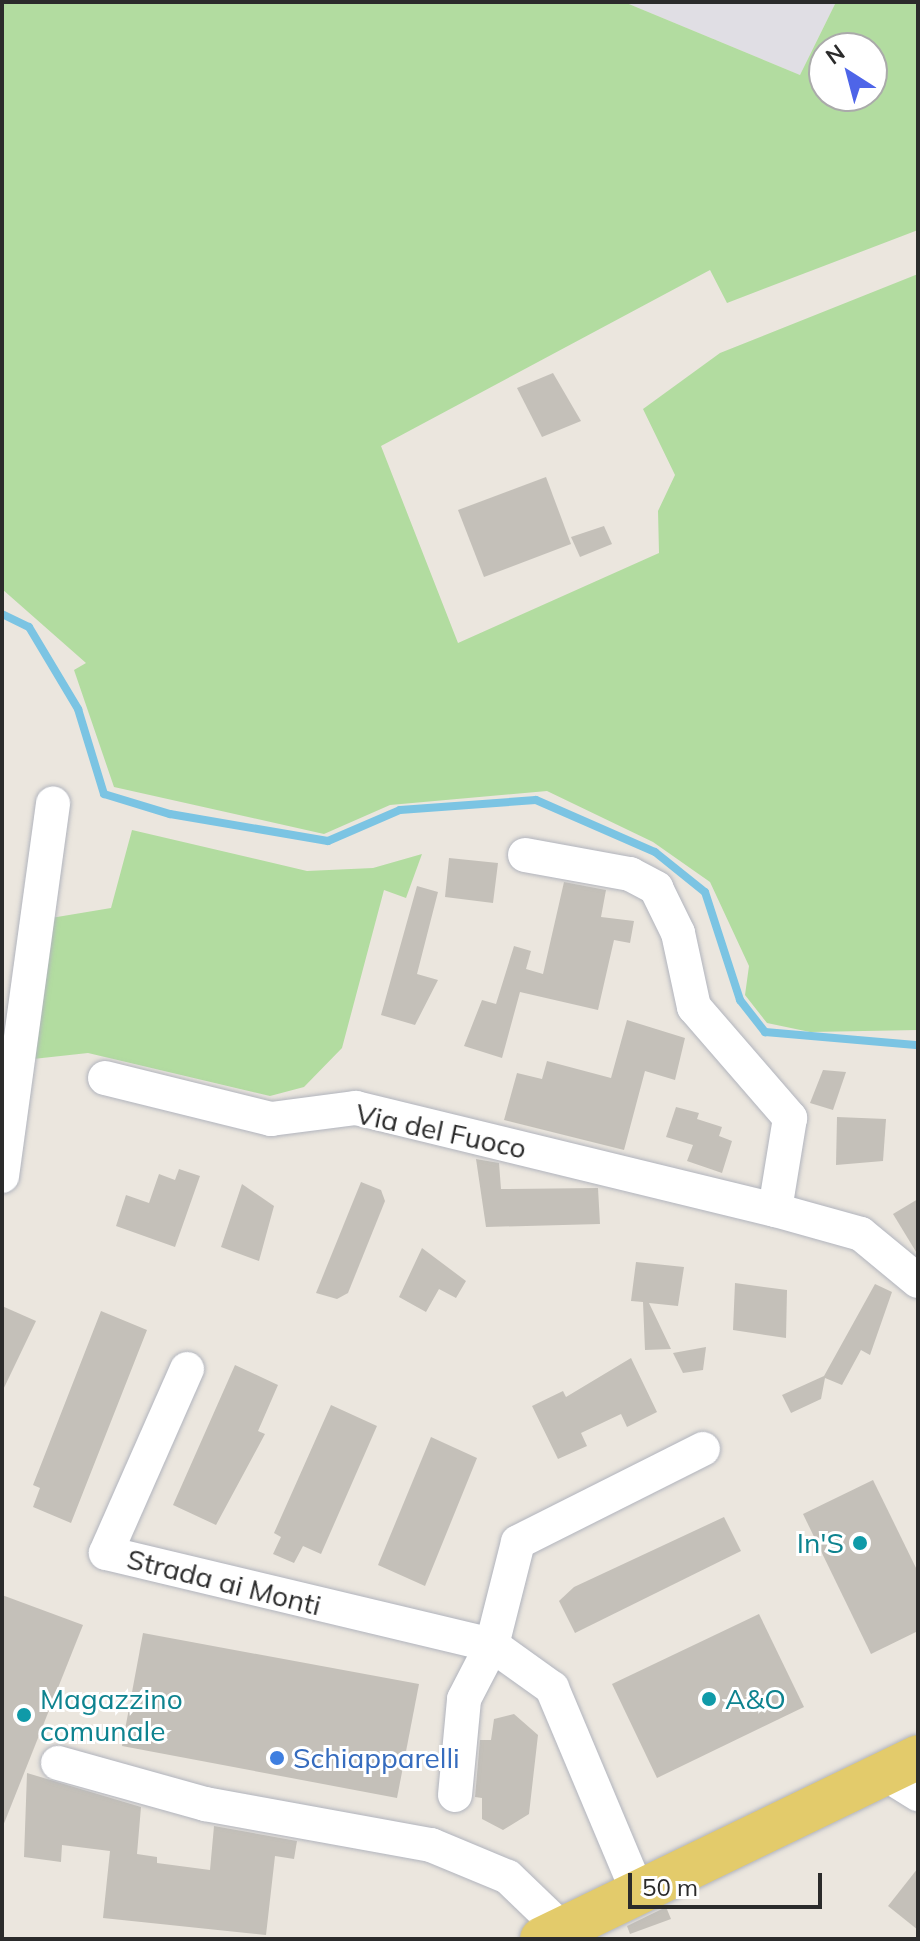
<!DOCTYPE html>
<html>
<head>
<meta charset="utf-8">
<style>
  body { margin:0 }
  #map { position:relative; width:920px; height:1941px; overflow:hidden; background:#ebe6de; font-family:Mulish,sans-serif }
  div>[style] { position:absolute }
  [style*='--x'] { left:calc(var(--x)*1px); top:calc(var(--y)*1px); width:calc(var(--w)*1px); rotate:calc(var(--a)*1deg) }
  .industrial>* { inset:0; background:#e0dee4 }
  .green>* { inset:0; background:#b2dca0 }
  .stream>* { height:8px; margin:-4px; padding:0 4px; transform-origin:4px; border-radius:4px; background:#7bc4e3 }
  .building>* { inset:0; background:#c4c0b9 }
  .roads { filter:drop-shadow(0 0 2px #b1b4bd) drop-shadow(0 0 2px #b1b4bd) }
  .minor>* { height:34px; margin:-17px; padding:0 17px; transform-origin:17px; border-radius:17px; background:#fff }
  .major>* { height:44px; margin:-22px; padding:0 22px; transform-origin:22px; border-radius:22px; background:#e3cb6b }
  .dots>* { width:22px; height:22px; translate:-50% -50%; box-sizing:border-box; border:4px solid #fff; border-radius:50% }
  span { translate:-50% -50%; white-space:nowrap; text-align:center; line-height:1.15; -webkit-text-stroke:6px #fff; paint-order:stroke }
  .street-label { font-size:28px; color:#2b2b2b }
  .culture-label { font-size:28px; color:#0d838f }
  .right { translate:-100% -50%; text-align:right }
  .left { translate:0 -50%; text-align:left }
  .shop-label { font-size:28px; color:#366cbe }
  .frame { position:absolute; inset:0; border:4px solid #2b2b2b; pointer-events:none }
  .north { position:absolute; left:808px; top:32px; width:80px; height:80px; box-sizing:border-box; background:#fff; border:2px solid #aaa; border-radius:50%; rotate:324deg; font-size:22px; font-weight:700; line-height:32px; text-align:center; color:#2b2b2b }
  .north::after { content:''; display:block; margin:auto; width:28px; height:36px; background:#4e65e8; clip-path:polygon(50% 0,100% 100%,50% 72%,0 100%) }
  .scale { position:absolute; left:628px; top:1873px; width:194px; height:36px; box-sizing:border-box; border:4px solid #2b2b2b; border-top:0; padding-left:10px; font-size:24px; line-height:28px; white-space:nowrap; color:#2b2b2b; -webkit-text-stroke:6px #fff; paint-order:stroke }
</style>
</head>
<body>
<div id="map">
  <div class="industrial">
    <div style="clip-path:polygon(624px 2px,836px 2px,800px 75px)"></div>
  </div>
  <div class="green">
    <div style="clip-path:polygon(evenodd,2px 2px,624px 2px,800px 75px,836px 2px,918px 2px,918px 230px,727px 303px,710px 270px,381px 446px,458px 643px,659px 553px,658px 511px,675px 475px,643px 409px,720px 353px,918px 274px,918px 1030px,810px 1032px,767px 1023px,745px 995px,749px 966px,710px 882px,653px 842px,547px 791px,390px 805px,324px 834px,114px 787px,74px 670px,86px 663px,2px 589px,2px 2px,872px 48px,872px 96px,824px 96px,824px 48px,872px 48px)"></div>
    <div style="clip-path:polygon(132px 830px,307px 871px,373px 868px,422px 854px,406px 898px,384px 890px,342px 1048px,304px 1087px,270px 1096px,88px 1053px,33px 1059px,51px 918px,111px 908px)"></div>
  </div>
  <div class="stream">
    <div style="--x:2;--y:614;--w:30;--a:26"></div>
    <div style="--x:29;--y:627;--w:96;--a:59.1"></div>
    <div style="--x:78;--y:709;--w:89;--a:73"></div>
    <div style="--x:104;--y:794;--w:69;--a:16.9"></div>
    <div style="--x:170;--y:814;--w:160;--a:9.7"></div>
    <div style="--x:328;--y:841;--w:78;--a:-23.3"></div>
    <div style="--x:400;--y:810;--w:136;--a:-4.2"></div>
    <div style="--x:536;--y:800;--w:130;--a:23.6"></div>
    <div style="--x:655;--y:852;--w:64;--a:38.7"></div>
    <div style="--x:705;--y:892;--w:114;--a:72"></div>
    <div style="--x:740;--y:1000;--w:41;--a:52"></div>
    <div style="--x:765;--y:1032;--w:154;--a:4.9"></div>
  </div>
  <div class="building">
    <div style="clip-path:polygon(553px 373px,581px 421px,542px 437px,517px 388px)"></div>
    <div style="clip-path:polygon(546px 477px,571px 544px,484px 577px,458px 510px)"></div>
    <div style="clip-path:polygon(604px 526px,612px 544px,580px 557px,571px 537px)"></div>
    <div style="clip-path:polygon(449px 858px,498px 863px,493px 903px,445px 897px)"></div>
    <div style="clip-path:polygon(564px 882px,606px 890px,601px 917px,634px 921px,630px 943px,614px 940px,598px 1010px,520px 992px,502px 1058px,464px 1046px,482px 1000px,496px 1004px,514px 946px,531px 951px,526px 969px,543px 974px)"></div>
    <div style="clip-path:polygon(417px 886px,438px 892px,417px 974px,438px 980px,415px 1025px,381px 1015px)"></div>
    <div style="clip-path:polygon(627px 1020px,685px 1038px,675px 1080px,645px 1071px,624px 1150px,504px 1120px,517px 1073px,542px 1079px,547px 1061px,611px 1078px)"></div>
    <div style="clip-path:polygon(823px 1070px,846px 1072px,833px 1110px,810px 1103px)"></div>
    <div style="clip-path:polygon(676px 1107px,699px 1113px,697px 1119px,722px 1127px,719px 1136px,732px 1141px,722px 1173px,687px 1161px,693px 1145px,666px 1137px)"></div>
    <div style="clip-path:polygon(837px 1117px,886px 1119px,883px 1161px,836px 1165px)"></div>
    <div style="clip-path:polygon(476px 1159px,499px 1163px,501px 1189px,598px 1188px,600px 1224px,486px 1227px)"></div>
    <div style="clip-path:polygon(179px 1169px,200px 1176px,175px 1247px,116px 1226px,126px 1195px,149px 1203px,159px 1174px,175px 1180px)"></div>
    <div style="clip-path:polygon(361px 1182px,381px 1190px,385px 1201px,348px 1293px,337px 1299px,316px 1293px)"></div>
    <div style="clip-path:polygon(242px 1184px,274px 1206px,259px 1261px,221px 1247px)"></div>
    <div style="clip-path:polygon(918px 1199px,918px 1255px,893px 1214px)"></div>
    <div style="clip-path:polygon(422px 1248px,466px 1281px,456px 1298px,439px 1289px,426px 1312px,399px 1297px)"></div>
    <div style="clip-path:polygon(636px 1262px,684px 1267px,678px 1306px,649px 1303px,671px 1349px,645px 1350px,643px 1302px,631px 1301px)"></div>
    <div style="clip-path:polygon(735px 1283px,787px 1290px,786px 1338px,733px 1330px)"></div>
    <div style="clip-path:polygon(875px 1284px,892px 1292px,870px 1355px,861px 1350px,842px 1385px,825px 1378px,821px 1399px,791px 1413px,782px 1395px,824px 1376px)"></div>
    <div style="clip-path:polygon(2px 1306px,36px 1321px,2px 1392px)"></div>
    <div style="clip-path:polygon(101px 1311px,147px 1330px,71px 1523px,33px 1507px,40px 1488px,33px 1485px)"></div>
    <div style="clip-path:polygon(706px 1347px,703px 1370px,683px 1373px,673px 1353px)"></div>
    <div style="clip-path:polygon(631px 1358px,657px 1412px,627px 1427px,621px 1414px,581px 1433px,587px 1446px,558px 1459px,532px 1406px,563px 1391px,566px 1397px)"></div>
    <div style="clip-path:polygon(235px 1365px,278px 1385px,258px 1431px,265px 1434px,216px 1525px,173px 1505px)"></div>
    <div style="clip-path:polygon(331px 1405px,377px 1426px,321px 1554px,303px 1546px,294px 1563px,273px 1554px,281px 1537px,274px 1533px)"></div>
    <div style="clip-path:polygon(431px 1437px,477px 1458px,425px 1586px,378px 1565px)"></div>
    <div style="clip-path:polygon(873px 1480px,918px 1572px,918px 1631px,871px 1654px,803px 1514px)"></div>
    <div style="clip-path:polygon(724px 1517px,741px 1551px,575px 1633px,559px 1601px,574px 1587px)"></div>
    <div style="clip-path:polygon(2px 1595px,83px 1625px,3px 1826px,2px 1825px)"></div>
    <div style="clip-path:polygon(759px 1614px,804px 1707px,657px 1778px,612px 1684px)"></div>
    <div style="clip-path:polygon(143px 1633px,419px 1684px,397px 1798px,122px 1746px)"></div>
    <div style="clip-path:polygon(514px 1714px,538px 1735px,529px 1814px,503px 1830px,482px 1819px,482px 1798px,475px 1797px,480px 1740px,491px 1740px,494px 1719px)"></div>
    <div style="clip-path:polygon(27px 1773px,141px 1807px,137px 1854px,157px 1857px,157px 1863px,210px 1870px,214px 1826px,297px 1841px,294px 1859px,275px 1856px,266px 1935px,103px 1918px,110px 1851px,62px 1845px,61px 1862px,24px 1857px)"></div>
    <div style="clip-path:polygon(918px 1868px,918px 1930px,888px 1906px)"></div>
    <div style="clip-path:polygon(666px 1907px,671px 1919px,630px 1934px,627px 1926px)"></div>
  </div>
  <div class="roads">
    <div class="minor">
      <div style="--x:525;--y:855;--w:107;--a:10.3"></div>
      <div style="--x:630;--y:874;--w:30;--a:28"></div>
      <div style="--x:656;--y:888;--w:50;--a:63.9"></div>
      <div style="--x:678;--y:933;--w:76;--a:77.8"></div>
      <div style="--x:694;--y:1007;--w:147;--a:49.1"></div>
      <div style="--x:790;--y:1118;--w:93;--a:99.3"></div>
      <div style="--x:775;--y:1210;--w:89;--a:15.6"></div>
      <div style="--x:861;--y:1234;--w:74;--a:39.5"></div>
      <div style="--x:105;--y:1078;--w:171;--a:13.9"></div>
      <div style="--x:271;--y:1119;--w:86;--a:-7.4"></div>
      <div style="--x:356;--y:1108;--w:431;--a:13.7"></div>
      <div style="--x:2;--y:1176;--w:376;--a:-82.2"></div>
      <div style="--x:187;--y:1369;--w:201;--a:113.8"></div>
      <div style="--x:106;--y:1553;--w:397;--a:13.4"></div>
      <div style="--x:492;--y:1645;--w:74;--a:35.6"></div>
      <div style="--x:552;--y:1688;--w:217;--a:67.2"></div>
      <div style="--x:58;--y:1763;--w:153;--a:15.6"></div>
      <div style="--x:205;--y:1804;--w:230;--a:10.3"></div>
      <div style="--x:431;--y:1845;--w:83;--a:22.6"></div>
      <div style="--x:508;--y:1877;--w:71;--a:43.9"></div>
      <div style="--x:884;--y:1773;--w:40;--a:32"></div>
      <div style="--x:455;--y:1795;--w:96;--a:-84.6"></div>
      <div style="--x:464;--y:1699;--w:61;--a:-62.6"></div>
      <div style="--x:492;--y:1645;--w:106;--a:-75.8"></div>
      <div style="--x:518;--y:1542;--w:207;--a:-26.7"></div>
    </div>
    <div class="major">
      <div style="--x:542;--y:1939;--w:418;--a:-25.8"></div>
    </div>
  </div>
  <div class="dots">
    <div style="left:860px;top:1543px;background:#0f9aa8"></div>
    <div style="left:709px;top:1699px;background:#0f9aa8"></div>
    <div style="left:24px;top:1715px;background:#0f9aa8"></div>
    <div style="left:277px;top:1758px;background:#3f7fe0"></div>
  </div>
  <div class="street-label">
    <span style="left:441px;top:1131px;rotate:12deg">Via del Fuoco</span>
    <span style="left:224px;top:1582px;rotate:14deg">Strada ai Monti</span>
  </div>
  <div class="culture-label">
    <span class="right" style="left:844px;top:1543px">In'S</span>
    <span class="left" style="left:40px;top:1715px">Magazzino<br>comunale</span>
    <span class="left" style="left:725px;top:1699px">A&amp;O</span>
  </div>
  <div class="shop-label">
    <span class="left" style="left:293px;top:1758px">Schiapparelli</span>
  </div>
  <div class="frame"></div>
  <div class="north">N</div>
  <div class="scale">50 m</div>
</div>
</body>
</html>
